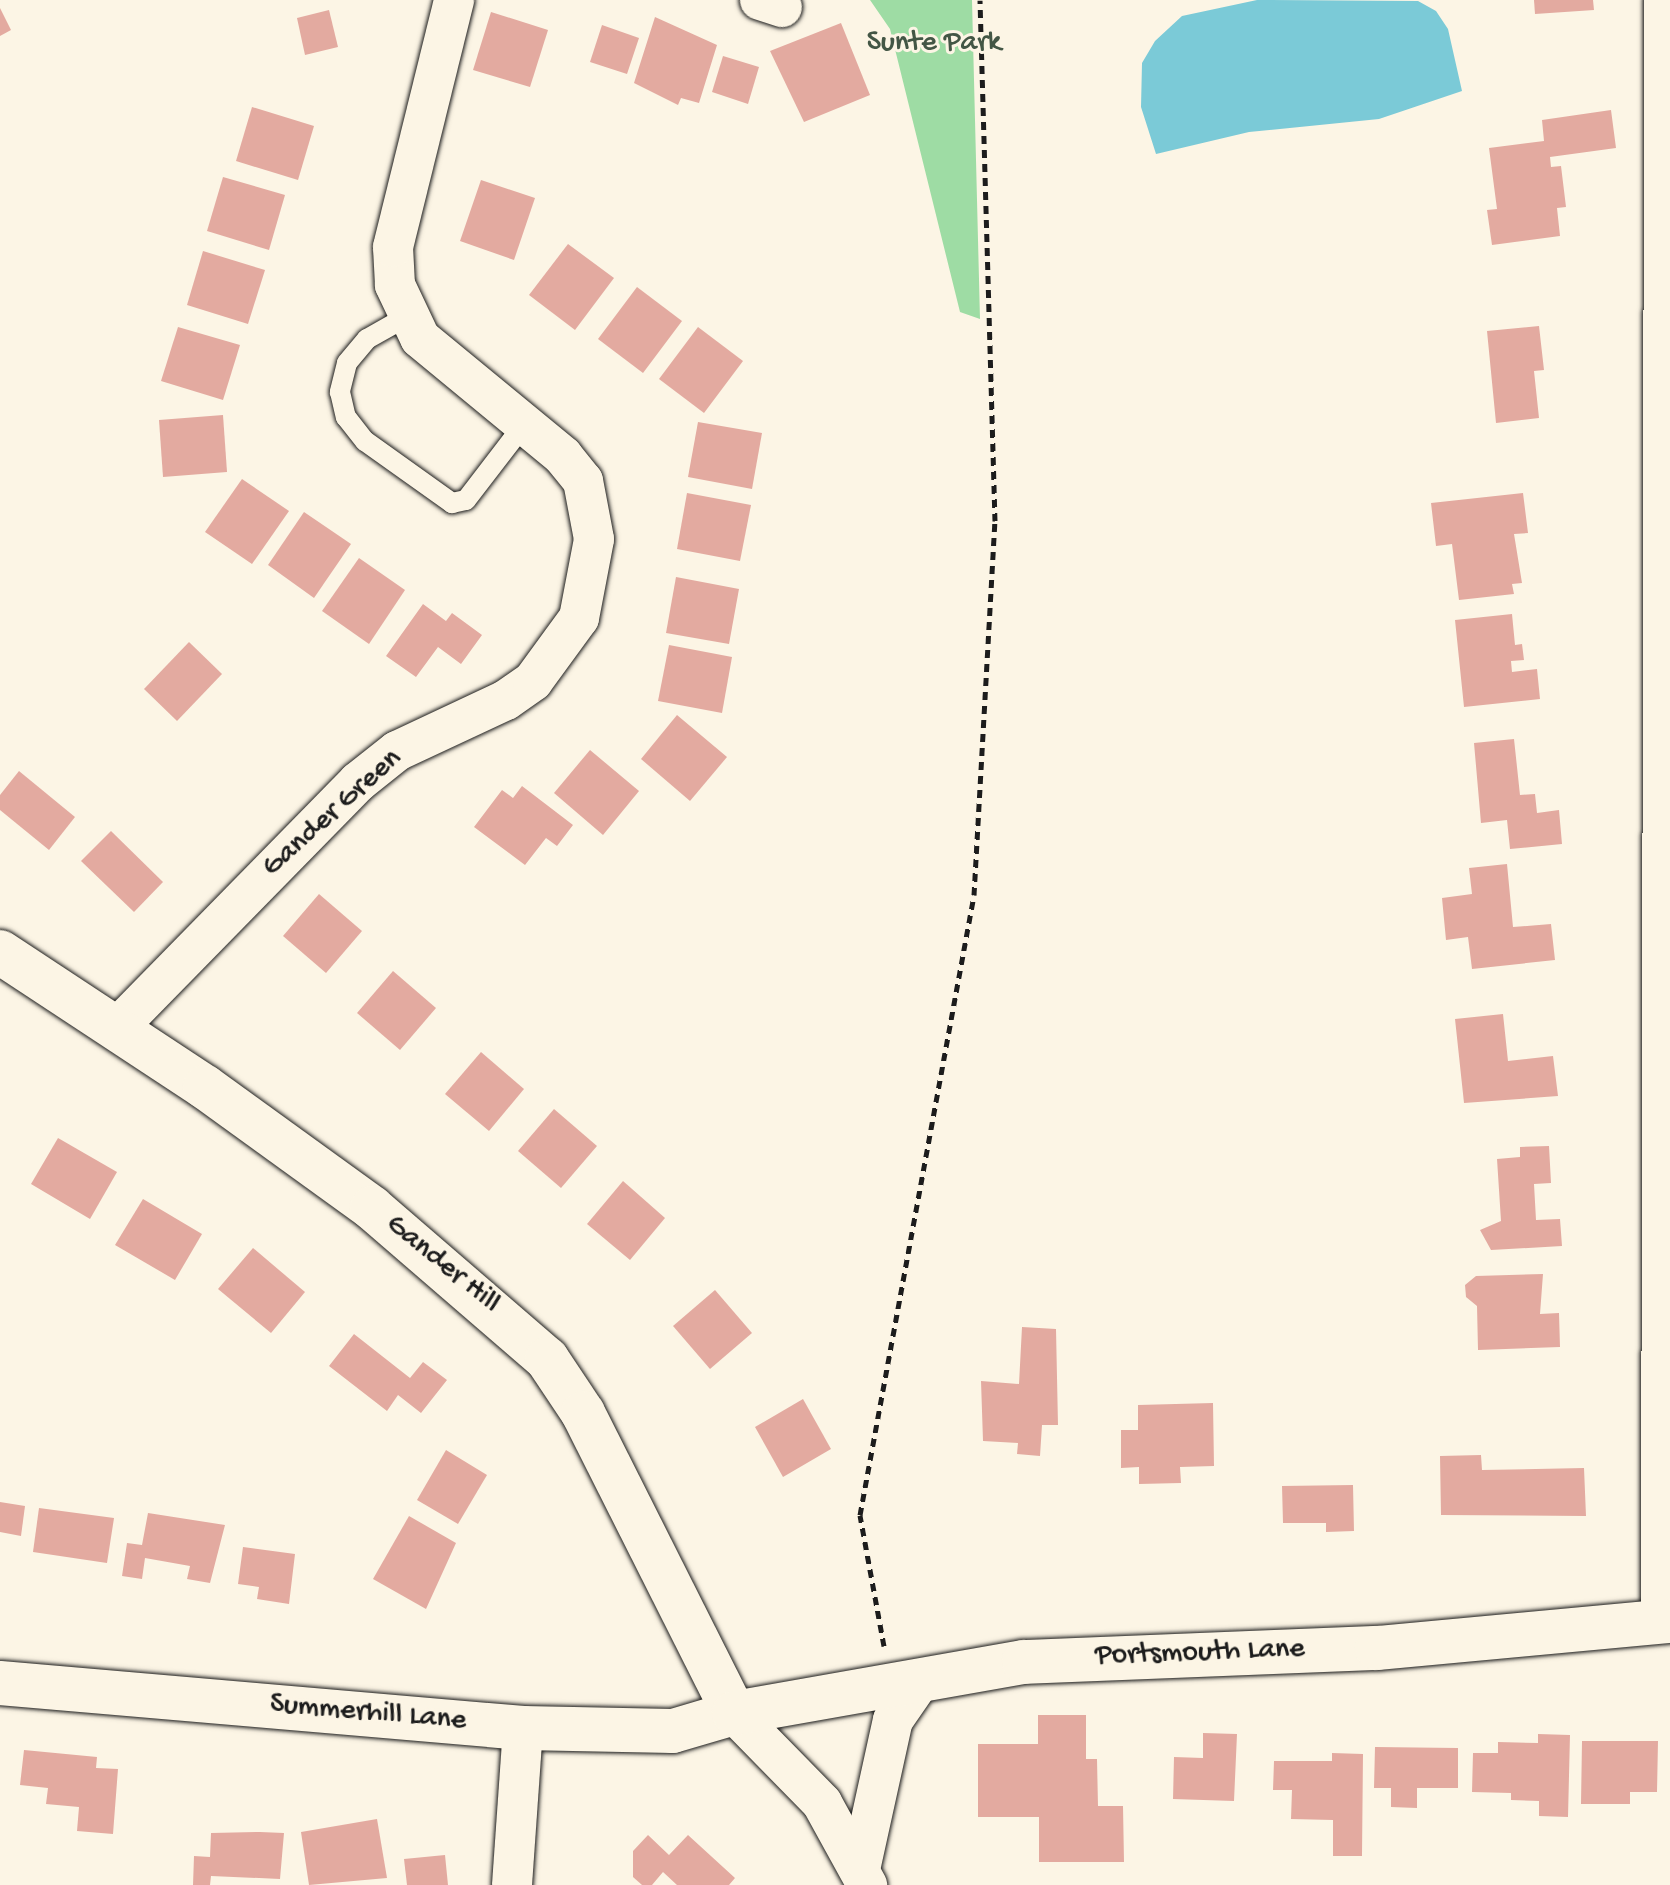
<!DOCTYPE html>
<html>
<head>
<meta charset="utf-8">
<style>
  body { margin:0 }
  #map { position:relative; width:1670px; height:1885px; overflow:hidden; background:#fcf5e5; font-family:"Gochi Hand",sans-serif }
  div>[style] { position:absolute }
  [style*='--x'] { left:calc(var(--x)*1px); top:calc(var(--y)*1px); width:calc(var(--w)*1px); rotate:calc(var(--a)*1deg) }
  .green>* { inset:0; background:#9edca4 }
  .water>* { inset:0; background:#7bcad7 }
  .building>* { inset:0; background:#e3aaa0 }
  .path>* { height:5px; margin-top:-2.5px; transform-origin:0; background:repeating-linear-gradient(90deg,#1c1c1c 0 8px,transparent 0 14px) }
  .roads { filter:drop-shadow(0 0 2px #1c1c1c) drop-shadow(0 0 2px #1c1c1c) }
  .lane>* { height:20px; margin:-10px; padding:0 10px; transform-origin:10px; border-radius:10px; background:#fcf5e5 }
  .street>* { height:40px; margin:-20px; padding:0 20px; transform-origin:20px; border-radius:20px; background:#fcf5e5 }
  .secondary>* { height:44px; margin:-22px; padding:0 22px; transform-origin:22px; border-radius:22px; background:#fcf5e5 }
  span { translate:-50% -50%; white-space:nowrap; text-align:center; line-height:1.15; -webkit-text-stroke:6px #fcf5e5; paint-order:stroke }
  .park-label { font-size:30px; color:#435645 }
  .street-label { font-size:30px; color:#1c1c1c }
</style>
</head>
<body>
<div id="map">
  <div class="green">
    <div style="clip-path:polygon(870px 0,972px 0,980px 319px,960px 312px,890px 29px)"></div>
  </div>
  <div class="water">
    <div style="clip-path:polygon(1257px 0,1418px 1px,1436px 11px,1448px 29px,1462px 91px,1379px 119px,1249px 132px,1156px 154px,1141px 107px,1142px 63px,1155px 41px,1182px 16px)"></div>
  </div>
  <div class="building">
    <div style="clip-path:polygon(1534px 0,1593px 0,1594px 10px,1535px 14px)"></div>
    <div style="clip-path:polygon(0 8px,11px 30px,0 36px)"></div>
    <div style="clip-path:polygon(329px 10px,338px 47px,305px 55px,297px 18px)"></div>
    <div style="clip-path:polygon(491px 12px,548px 30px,530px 87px,473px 70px)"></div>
    <div style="clip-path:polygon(655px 17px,717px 45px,699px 103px,681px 98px,678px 105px,634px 83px)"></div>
    <div style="clip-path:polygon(841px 23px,870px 95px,804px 122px,770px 51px)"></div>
    <div style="clip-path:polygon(602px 25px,639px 38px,627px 74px,590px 62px)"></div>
    <div style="clip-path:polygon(723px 56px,759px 67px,748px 104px,712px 92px)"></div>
    <div style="clip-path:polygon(252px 107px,314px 126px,298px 180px,236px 161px)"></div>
    <div style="clip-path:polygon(1611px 110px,1616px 148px,1550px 157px,1551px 167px,1561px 166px,1566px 207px,1557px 208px,1560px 236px,1492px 245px,1487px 210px,1497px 209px,1489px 148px,1544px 141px,1542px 120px)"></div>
    <div style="clip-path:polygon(223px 177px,285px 195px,269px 250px,207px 231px)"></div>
    <div style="clip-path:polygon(481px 180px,535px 198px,514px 260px,460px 241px)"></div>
    <div style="clip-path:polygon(568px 244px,614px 278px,575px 330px,529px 295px)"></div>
    <div style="clip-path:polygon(203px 251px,265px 270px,248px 324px,187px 305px)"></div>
    <div style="clip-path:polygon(637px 287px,682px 321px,643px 373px,598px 339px)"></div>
    <div style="clip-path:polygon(1539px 326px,1544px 370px,1534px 371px,1539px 418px,1496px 423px,1487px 331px)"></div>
    <div style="clip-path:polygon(178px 327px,240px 345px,223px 400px,161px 381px)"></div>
    <div style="clip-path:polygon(698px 327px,743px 361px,704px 413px,659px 379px)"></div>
    <div style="clip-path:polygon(223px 415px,227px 472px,163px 477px,159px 420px)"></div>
    <div style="clip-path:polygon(698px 422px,762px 433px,752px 489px,688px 477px)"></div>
    <div style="clip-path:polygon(242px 479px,289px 511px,252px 564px,205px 532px)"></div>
    <div style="clip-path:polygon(687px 493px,751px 505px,740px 561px,677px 549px)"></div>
    <div style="clip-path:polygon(1523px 493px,1528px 533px,1514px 534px,1522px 583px,1512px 584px,1514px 594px,1459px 600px,1452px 544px,1436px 546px,1431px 503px)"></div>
    <div style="clip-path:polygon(304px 512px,351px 544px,314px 598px,268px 565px)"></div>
    <div style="clip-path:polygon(359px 558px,405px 590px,369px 644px,322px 611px)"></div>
    <div style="clip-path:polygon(676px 577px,739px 589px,729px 644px,666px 633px)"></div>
    <div style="clip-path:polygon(423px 604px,446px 621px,452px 613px,482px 635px,461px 664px,438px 647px,416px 677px,386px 656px)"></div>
    <div style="clip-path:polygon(1512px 614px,1515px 645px,1522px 644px,1524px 660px,1511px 661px,1512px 672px,1537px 669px,1540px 699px,1464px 707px,1455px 620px)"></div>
    <div style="clip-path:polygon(189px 642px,222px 674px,177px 721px,144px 689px)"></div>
    <div style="clip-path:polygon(669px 645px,732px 657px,722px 713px,658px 701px)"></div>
    <div style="clip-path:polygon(677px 715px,727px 757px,690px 801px,641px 759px)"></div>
    <div style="clip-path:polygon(1514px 739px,1520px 795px,1535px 794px,1537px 813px,1559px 810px,1562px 844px,1510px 849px,1507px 820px,1481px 823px,1474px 743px)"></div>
    <div style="clip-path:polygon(590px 750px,639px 791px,603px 835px,554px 793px)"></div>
    <div style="clip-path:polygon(19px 771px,75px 817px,49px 850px,0 810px,0 795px)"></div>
    <div style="clip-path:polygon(522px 786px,573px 825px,557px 846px,546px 838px,525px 865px,474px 827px,502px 790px,513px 798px)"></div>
    <div style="clip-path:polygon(111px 831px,163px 882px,134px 912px,81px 861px)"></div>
    <div style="clip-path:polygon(1507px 864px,1513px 927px,1551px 924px,1555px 960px,1472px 969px,1468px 937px,1446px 940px,1442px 898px,1472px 894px,1469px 868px)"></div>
    <div style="clip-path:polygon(319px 894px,362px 931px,326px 973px,283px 936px)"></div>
    <div style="clip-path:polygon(393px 971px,436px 1008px,400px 1050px,357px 1013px)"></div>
    <div style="clip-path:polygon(1503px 1014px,1508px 1061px,1553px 1056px,1558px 1096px,1464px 1103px,1455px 1019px)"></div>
    <div style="clip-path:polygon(481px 1052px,524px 1089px,489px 1131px,445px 1094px)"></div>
    <div style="clip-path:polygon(554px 1109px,597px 1146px,561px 1188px,518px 1151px)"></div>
    <div style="clip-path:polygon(58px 1138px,117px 1172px,90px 1219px,31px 1184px)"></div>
    <div style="clip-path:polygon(1549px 1146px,1551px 1183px,1534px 1184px,1536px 1220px,1560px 1219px,1562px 1246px,1491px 1250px,1480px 1230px,1501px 1221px,1497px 1159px,1520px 1157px,1520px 1147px)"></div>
    <div style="clip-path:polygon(623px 1181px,665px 1218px,630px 1260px,587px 1224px)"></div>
    <div style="clip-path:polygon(143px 1199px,202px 1234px,175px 1280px,115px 1245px)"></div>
    <div style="clip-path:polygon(253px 1248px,305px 1292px,271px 1333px,218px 1289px)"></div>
    <div style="clip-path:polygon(1543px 1274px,1540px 1314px,1559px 1313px,1560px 1347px,1478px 1350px,1477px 1306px,1466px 1297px,1465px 1285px,1476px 1276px)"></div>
    <div style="clip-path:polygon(715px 1290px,752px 1333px,710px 1369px,673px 1326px)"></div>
    <div style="clip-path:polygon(1022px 1327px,1056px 1329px,1058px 1425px,1042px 1425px,1040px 1456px,1017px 1454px,1018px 1443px,983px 1441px,981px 1381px,1019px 1384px)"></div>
    <div style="clip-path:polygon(354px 1334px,410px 1378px,423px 1362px,447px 1380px,421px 1413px,398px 1395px,387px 1411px,329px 1366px)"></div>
    <div style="clip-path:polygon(803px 1399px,831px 1449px,783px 1477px,755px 1427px)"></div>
    <div style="clip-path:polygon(1213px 1403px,1214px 1466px,1180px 1467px,1181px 1483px,1139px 1484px,1139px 1467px,1121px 1468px,1121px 1430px,1138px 1430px,1138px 1405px)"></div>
    <div style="clip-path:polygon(446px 1450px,487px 1475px,458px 1524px,417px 1500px)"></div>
    <div style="clip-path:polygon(1481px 1455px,1482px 1470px,1584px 1468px,1586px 1516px,1441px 1515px,1440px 1456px)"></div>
    <div style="clip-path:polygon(1353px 1485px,1354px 1531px,1326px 1532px,1326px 1523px,1283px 1523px,1282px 1486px)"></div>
    <div style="clip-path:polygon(0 1502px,25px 1506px,21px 1536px,0 1532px)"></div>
    <div style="clip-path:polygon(39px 1508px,114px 1518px,107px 1563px,33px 1552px)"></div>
    <div style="clip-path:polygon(148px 1513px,225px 1525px,210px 1583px,187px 1579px,190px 1566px,145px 1558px,142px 1579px,122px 1576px,127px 1543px,142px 1545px)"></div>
    <div style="clip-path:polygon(409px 1516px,456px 1543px,426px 1609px,373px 1579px)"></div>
    <div style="clip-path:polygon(243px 1547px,295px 1554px,289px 1604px,257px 1599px,259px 1587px,238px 1584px)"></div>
    <div style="clip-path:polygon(1038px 1715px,1086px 1715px,1086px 1759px,1097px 1759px,1098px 1806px,1123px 1806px,1124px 1862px,1039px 1862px,1039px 1817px,978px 1817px,978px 1744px,1038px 1744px)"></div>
    <div style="clip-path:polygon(1203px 1733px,1237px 1734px,1234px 1801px,1173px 1799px,1174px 1757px,1203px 1758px)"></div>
    <div style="clip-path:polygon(1538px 1734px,1570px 1735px,1568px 1817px,1539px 1816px,1539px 1801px,1511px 1800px,1511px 1793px,1472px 1792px,1473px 1753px,1498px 1753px,1498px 1742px,1538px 1743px)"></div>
    <div style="clip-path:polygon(1582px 1741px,1658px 1741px,1657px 1792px,1630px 1792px,1630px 1804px,1581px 1804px)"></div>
    <div style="clip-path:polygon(1375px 1747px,1458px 1748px,1458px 1788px,1417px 1788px,1417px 1808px,1391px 1807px,1391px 1788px,1374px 1788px)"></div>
    <div style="clip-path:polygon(24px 1750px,97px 1757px,96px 1768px,118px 1769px,113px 1834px,77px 1831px,79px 1807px,46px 1804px,48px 1788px,20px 1785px)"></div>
    <div style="clip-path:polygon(1332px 1753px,1363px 1754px,1362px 1856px,1333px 1856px,1333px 1820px,1291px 1819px,1292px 1790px,1273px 1790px,1274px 1761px,1332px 1761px)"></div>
    <div style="clip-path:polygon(377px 1819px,387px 1878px,309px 1885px,301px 1832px)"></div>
    <div style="clip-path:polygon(260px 1832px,284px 1833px,280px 1879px,211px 1876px,210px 1885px,193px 1885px,194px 1856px,210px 1857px,211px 1833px)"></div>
    <div style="clip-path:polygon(648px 1835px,669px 1855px,688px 1835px,735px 1878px,729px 1885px,677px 1885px,663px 1872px,652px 1885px,642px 1885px,633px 1877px,633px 1851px)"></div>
    <div style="clip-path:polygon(445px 1855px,448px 1885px,407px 1885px,404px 1859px)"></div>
  </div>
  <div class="path">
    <div style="--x:884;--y:1646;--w:133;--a:-100.4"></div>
    <div style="--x:860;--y:1515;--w:630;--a:-79.58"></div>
    <div style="--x:974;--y:895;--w:375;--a:-86.8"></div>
    <div style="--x:995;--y:521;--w:521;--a:-91.65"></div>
  </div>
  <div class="roads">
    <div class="lane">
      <div style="--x:406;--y:317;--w:45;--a:150.6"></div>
      <div style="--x:367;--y:339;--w:31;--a:130"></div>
      <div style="--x:347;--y:363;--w:30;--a:104"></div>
      <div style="--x:340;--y:392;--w:26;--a:77"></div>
      <div style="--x:346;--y:417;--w:31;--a:52"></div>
      <div style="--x:365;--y:441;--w:107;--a:35.5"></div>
      <div style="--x:452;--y:503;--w:14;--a:-12"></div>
      <div style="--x:466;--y:500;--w:97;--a:-52.5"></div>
    </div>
    <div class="street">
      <div style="--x:760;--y:0;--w:23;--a:18"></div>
      <div style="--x:118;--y:1027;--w:343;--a:-45.6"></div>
      <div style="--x:358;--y:782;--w:50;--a:-38.5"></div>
      <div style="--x:397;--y:751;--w:120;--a:-25.1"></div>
      <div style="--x:506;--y:700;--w:33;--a:-35"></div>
      <div style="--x:533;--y:681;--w:78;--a:-53.9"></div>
      <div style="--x:579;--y:618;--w:80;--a:-79.2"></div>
      <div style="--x:594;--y:539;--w:59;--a:-100.7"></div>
      <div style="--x:583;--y:481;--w:32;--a:-129"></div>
      <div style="--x:563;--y:456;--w:185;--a:-140.5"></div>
      <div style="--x:420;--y:338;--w:59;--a:-115.3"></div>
      <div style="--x:395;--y:285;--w:38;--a:-93"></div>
      <div style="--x:393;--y:247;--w:254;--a:-76.1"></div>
      <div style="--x:1661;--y:1622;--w:1622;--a:-89.89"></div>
      <div style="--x:734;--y:1713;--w:126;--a:45.6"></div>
      <div style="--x:822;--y:1803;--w:94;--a:61.2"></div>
      <div style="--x:861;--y:1865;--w:148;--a:-77.6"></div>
      <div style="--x:893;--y:1720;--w:47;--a:-55.3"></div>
      <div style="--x:512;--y:1885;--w:157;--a:-86"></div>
    </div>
    <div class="secondary">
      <div style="--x:0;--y:952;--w:245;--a:33.4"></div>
      <div style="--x:205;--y:1087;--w:206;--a:35.9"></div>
      <div style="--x:372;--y:1208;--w:231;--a:40.8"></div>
      <div style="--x:547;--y:1359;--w:65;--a:56.3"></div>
      <div style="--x:583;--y:1413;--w:336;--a:63.3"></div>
      <div style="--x:0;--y:1683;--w:525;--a:4.92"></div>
      <div style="--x:523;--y:1728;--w:150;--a:1.1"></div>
      <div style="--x:673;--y:1731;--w:64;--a:-16.4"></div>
      <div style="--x:734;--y:1713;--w:294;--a:-10"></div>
      <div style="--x:1024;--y:1662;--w:353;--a:-2.3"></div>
      <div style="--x:1377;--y:1648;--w:294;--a:-5.3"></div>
    </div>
  </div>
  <div class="park-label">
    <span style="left:934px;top:44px">Sunte Park</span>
  </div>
  <div class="street-label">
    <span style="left:333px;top:814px;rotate:-42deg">Gander Green</span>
    <span style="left:442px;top:1265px;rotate:39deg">Gander Hill</span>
    <span style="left:1200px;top:1654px;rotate:-2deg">Portsmouth Lane</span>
    <span style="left:368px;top:1714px;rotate:5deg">Summerhill Lane</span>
  </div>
</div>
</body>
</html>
